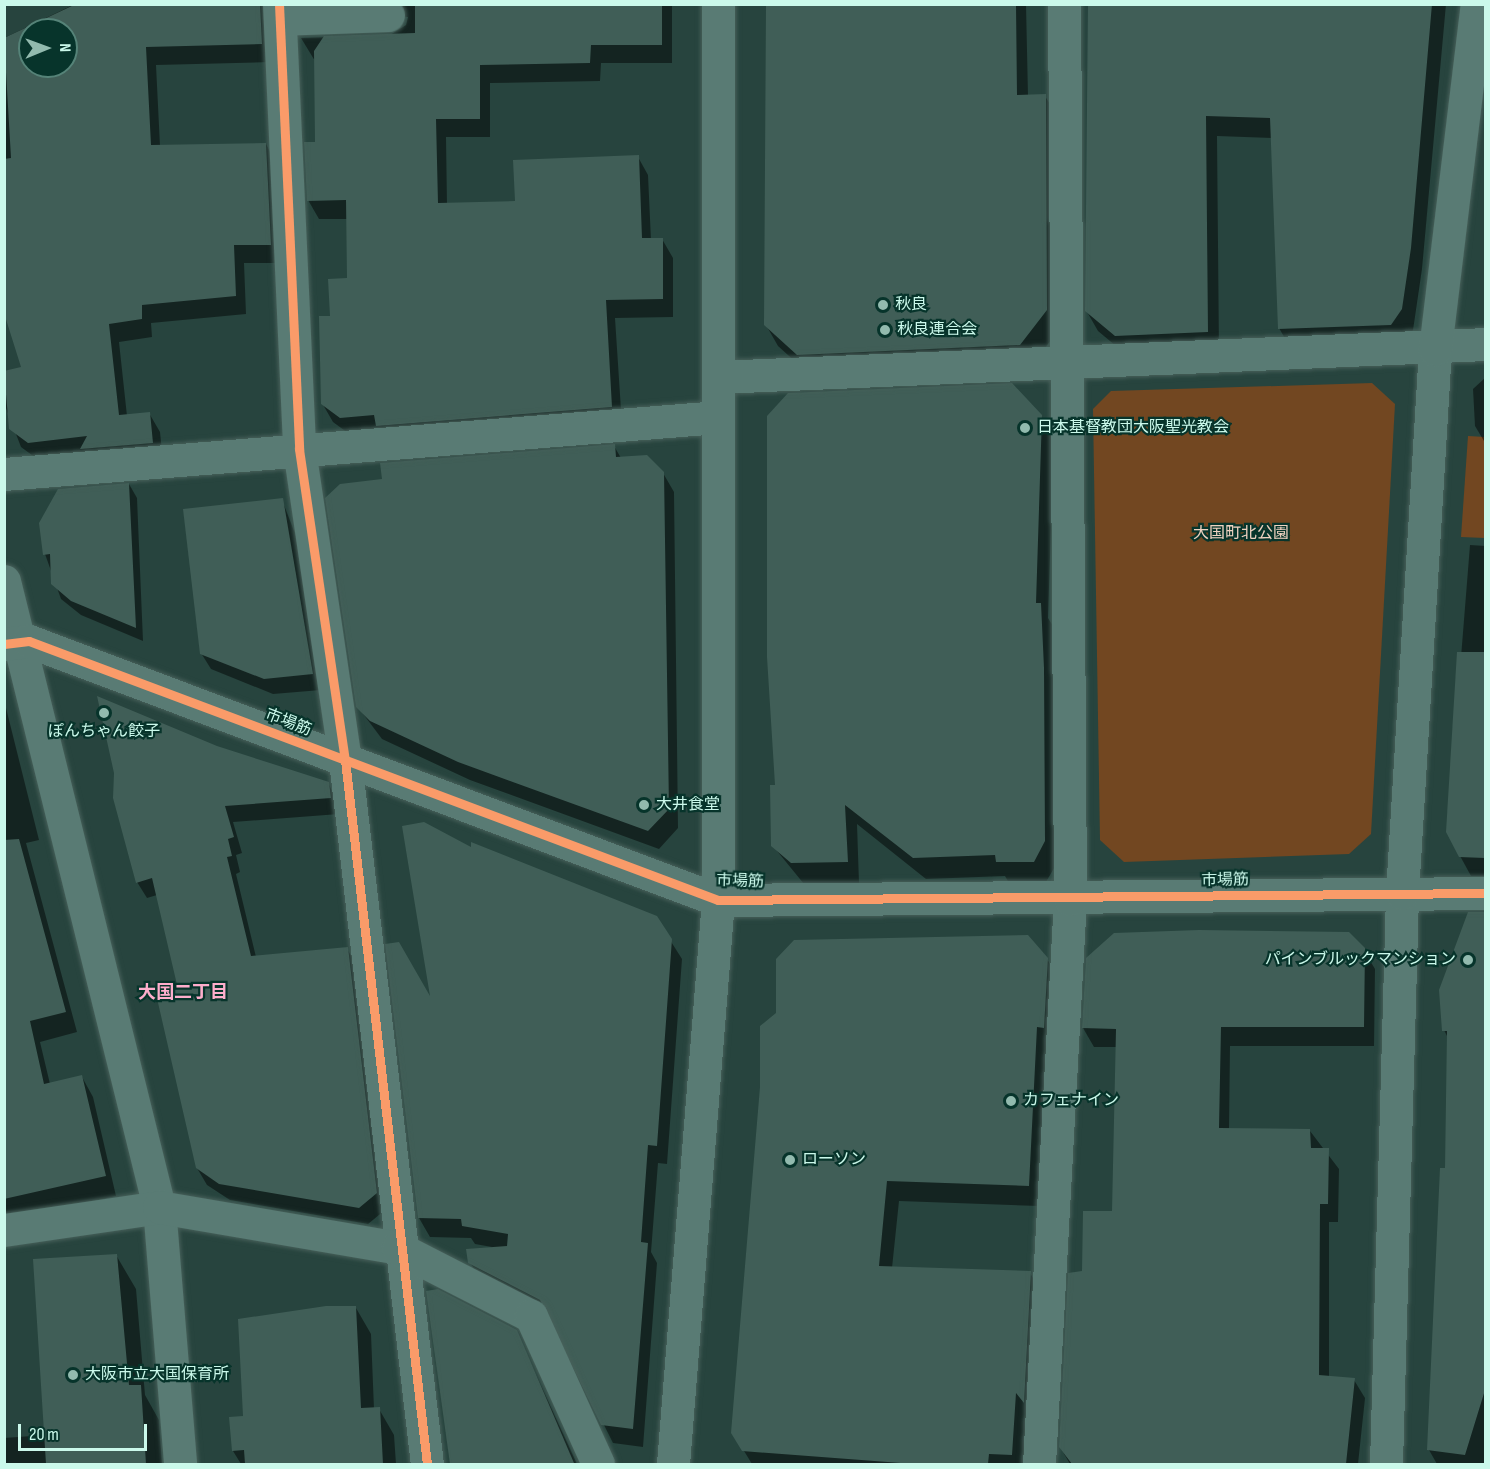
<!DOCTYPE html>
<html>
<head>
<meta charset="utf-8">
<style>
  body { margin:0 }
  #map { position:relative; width:1490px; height:1469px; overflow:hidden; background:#27443e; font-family:"Sofia Sans Condensed","Noto Sans JP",sans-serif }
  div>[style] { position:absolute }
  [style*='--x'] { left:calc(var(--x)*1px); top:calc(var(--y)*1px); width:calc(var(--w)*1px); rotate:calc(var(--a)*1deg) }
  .green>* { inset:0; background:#724721 }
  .shadow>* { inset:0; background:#0007 }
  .building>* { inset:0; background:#405e57 }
  .roads { filter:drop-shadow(0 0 2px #47605a) drop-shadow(0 0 2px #47605a) }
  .minor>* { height:33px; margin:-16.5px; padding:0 16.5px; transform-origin:16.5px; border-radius:16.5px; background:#597b74 }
  .cycleway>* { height:9px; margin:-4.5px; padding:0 4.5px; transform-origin:4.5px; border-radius:4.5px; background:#fa9b69 }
  .dots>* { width:16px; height:16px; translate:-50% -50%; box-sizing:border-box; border:3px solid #07342b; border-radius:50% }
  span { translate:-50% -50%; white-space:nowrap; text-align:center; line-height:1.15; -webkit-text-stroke:4.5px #07342b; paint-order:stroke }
  .poi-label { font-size:16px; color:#cbf9eb }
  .left { translate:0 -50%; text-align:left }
  .right { translate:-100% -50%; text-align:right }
  .park-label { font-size:16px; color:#eed2c0 }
  .street-label { font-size:16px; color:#cbf9eb }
  .neighbourhood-label { font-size:18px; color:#fdaecc; font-weight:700 }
  .frame { position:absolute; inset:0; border:6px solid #cbf9eb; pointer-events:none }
  .north { position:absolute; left:18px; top:18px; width:60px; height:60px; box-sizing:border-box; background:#07342b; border:2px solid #558378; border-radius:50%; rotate:89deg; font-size:16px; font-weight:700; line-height:24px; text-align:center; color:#cbf9eb }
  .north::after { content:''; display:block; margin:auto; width:21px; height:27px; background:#92baae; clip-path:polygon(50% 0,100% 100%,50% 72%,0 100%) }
  .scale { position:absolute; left:18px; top:1424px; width:129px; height:27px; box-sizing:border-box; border:3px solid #cbf9eb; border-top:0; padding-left:8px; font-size:18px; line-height:21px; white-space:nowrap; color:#cbf9eb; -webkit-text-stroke:4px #07342b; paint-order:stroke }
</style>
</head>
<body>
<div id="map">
  <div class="green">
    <div style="clip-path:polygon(1372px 383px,1395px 404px,1371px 834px,1349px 854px,1124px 862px,1100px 840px,1093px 409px,1111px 391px)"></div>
    <div style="clip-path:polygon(1468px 436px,1485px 437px,1485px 538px,1461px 537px)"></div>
  </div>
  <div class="shadow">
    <div style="clip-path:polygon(evenodd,75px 4px,288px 4px,272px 62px,156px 65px,160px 146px,266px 144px,276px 163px,281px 263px,244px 263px,246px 314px,151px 323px,152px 337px,119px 342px,127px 416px,149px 413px,160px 432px,163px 462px,40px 461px,21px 447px,4px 403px,4px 373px,23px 368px,4px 308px,4px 38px,75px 4px,30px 30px,66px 30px,66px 66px,30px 66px,30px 30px)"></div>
    <div style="clip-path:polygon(292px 4px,672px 4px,672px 63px,601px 63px,600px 81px,490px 83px,490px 137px,446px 137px,447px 205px,516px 202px,638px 157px,648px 175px,651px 240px,662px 239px,673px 258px,673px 317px,615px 318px,622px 425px,352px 436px,333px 422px,322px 403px,331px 317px,349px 280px,348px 219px,319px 219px,308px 200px,317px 143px,315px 61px,301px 38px,390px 35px,406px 25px,408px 17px)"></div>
    <div style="clip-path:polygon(768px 4px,1026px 4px,1028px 96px,1045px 96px,1057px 116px,1058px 331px,1032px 365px,810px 375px,778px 346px,766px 325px)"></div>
    <div style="clip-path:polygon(1089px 4px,1446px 4px,1422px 269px,1413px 330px,1403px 346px,1291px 349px,1279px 328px,1272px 138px,1217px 136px,1219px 352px,1128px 356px,1098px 331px,1086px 310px)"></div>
    <div style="clip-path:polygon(1486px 377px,1486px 441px,1484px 441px,1475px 426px,1473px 389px)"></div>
    <div style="clip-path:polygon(1041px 416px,1054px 437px,1048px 618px,1053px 626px,1057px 863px,1046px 882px,1009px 883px,1005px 876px,926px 879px,857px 824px,859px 883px,804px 884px,773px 846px,777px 787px)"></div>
    <div style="clip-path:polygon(614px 446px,621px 458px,663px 473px,674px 492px,678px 828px,659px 849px,470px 780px,382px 739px,358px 707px)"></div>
    <div style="clip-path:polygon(129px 484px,137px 498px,143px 641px,81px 615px,61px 599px,45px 554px)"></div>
    <div style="clip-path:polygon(282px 500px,300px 546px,321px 690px,273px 694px,211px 669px,201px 653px)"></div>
    <div style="clip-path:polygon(1470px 545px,1486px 546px,1486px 876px,1471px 876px,1447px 832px)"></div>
    <div style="clip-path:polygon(4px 700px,39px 840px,26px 843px,77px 1032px,40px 1042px,50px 1084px,82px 1077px,93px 1097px,116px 1196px,4px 1222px)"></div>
    <div style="clip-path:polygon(217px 748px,328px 783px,337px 800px,339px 814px,233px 822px,242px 853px,236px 855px,240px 872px,236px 874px,256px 957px,347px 949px,357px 965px,385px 1210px,368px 1224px,230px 1200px,207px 1185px,197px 1168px,180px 990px,157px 895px,147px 898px,137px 882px)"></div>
    <div style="clip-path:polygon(473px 849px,670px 940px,682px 959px,667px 1164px,658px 1163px,651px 1252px,657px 1263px,643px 1447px,613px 1443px,550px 1317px,481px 1282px,470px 1262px,492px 1247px,475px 1244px,471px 1238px,430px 1237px,419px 1218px,433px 1003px)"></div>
    <div style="clip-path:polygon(1462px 930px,1486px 930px,1486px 1464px,1437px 1464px,1429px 1450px,1446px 1170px,1448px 1038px,1444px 1030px)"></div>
    <div style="clip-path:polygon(1363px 949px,1375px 969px,1374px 1046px,1230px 1046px,1229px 1130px,1310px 1131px,1339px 1169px,1338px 1222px,1329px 1222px,1329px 1377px,1354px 1380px,1365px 1398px,1358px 1464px,1070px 1464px,1060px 1447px,1084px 1272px,1114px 1213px,1117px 1047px,1094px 1047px,1083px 1028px)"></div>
    <div style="clip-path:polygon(1047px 959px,1059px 980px,1040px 1206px,899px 1201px,892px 1268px,1030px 1273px,1042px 1293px,1024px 1464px,752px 1464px,733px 1433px,762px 1087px)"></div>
    <div style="clip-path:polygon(116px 1255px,136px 1289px,145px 1395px,159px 1420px,162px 1464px,4px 1464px,4px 1438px,46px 1435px)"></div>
    <div style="clip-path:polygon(427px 1293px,516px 1331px,577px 1464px,452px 1464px)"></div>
    <div style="clip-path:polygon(356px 1308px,371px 1334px,374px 1409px,379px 1409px,394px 1435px,396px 1464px,241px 1464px,233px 1451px,245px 1417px)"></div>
  </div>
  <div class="building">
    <div style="clip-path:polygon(evenodd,76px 4px,260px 4px,262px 44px,146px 47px,151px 145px,266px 143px,271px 245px,234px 245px,236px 296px,142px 305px,142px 319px,109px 324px,119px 415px,150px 412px,153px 443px,80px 449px,87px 436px,28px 443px,9px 429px,4px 371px,21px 367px,4px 313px,4px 159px,11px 158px,4px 38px,76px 4px,30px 30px,66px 30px,66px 66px,30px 66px,30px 30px)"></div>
    <div style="clip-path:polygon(415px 4px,662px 4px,662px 45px,591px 45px,590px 63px,480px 65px,480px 119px,436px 119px,438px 203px,515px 201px,513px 160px,639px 155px,642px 238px,663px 238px,663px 299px,606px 300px,612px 407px,376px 426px,374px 415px,340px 418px,321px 404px,319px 316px,330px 316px,328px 279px,347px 278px,346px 200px,307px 201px,304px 142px,315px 142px,314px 51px,324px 36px,415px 33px)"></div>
    <div style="clip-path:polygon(766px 4px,1016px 4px,1017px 95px,1046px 94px,1047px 310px,1020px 345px,797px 355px,764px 325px)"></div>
    <div style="clip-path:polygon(1088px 4px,1432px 4px,1411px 248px,1402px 309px,1391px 325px,1278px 329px,1270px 118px,1206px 116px,1208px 332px,1115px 336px,1085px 311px)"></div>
    <div style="clip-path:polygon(1012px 383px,1042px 415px,1036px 603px,1041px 603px,1044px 668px,1045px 841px,1034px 862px,996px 862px,995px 855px,913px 858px,845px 805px,848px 862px,791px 863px,771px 846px,770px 785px,775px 785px,767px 657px,767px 416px,788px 393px)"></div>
    <div style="clip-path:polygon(615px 444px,616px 457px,647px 455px,664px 472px,669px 809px,648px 831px,458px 762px,370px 721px,356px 707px,325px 498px,340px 484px,382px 479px,380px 463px)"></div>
    <div style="clip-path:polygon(129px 483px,136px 628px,71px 601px,51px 584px,50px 554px,43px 555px,39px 523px,58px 489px)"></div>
    <div style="clip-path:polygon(283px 498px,313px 674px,264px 679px,200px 654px,183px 509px)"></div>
    <div style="clip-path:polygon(1457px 652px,1485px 652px,1485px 858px,1459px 857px,1446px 832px)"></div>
    <div style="clip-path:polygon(97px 696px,217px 746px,329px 782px,331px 798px,225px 806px,234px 837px,228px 839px,232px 856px,227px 857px,251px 956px,348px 947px,377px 1193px,359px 1208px,219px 1184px,196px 1168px,156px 994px,178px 989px,152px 878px,136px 883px,113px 798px,114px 773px)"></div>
    <div style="clip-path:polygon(424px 822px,471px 847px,471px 842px,657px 916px,672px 939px,657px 1146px,648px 1145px,641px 1242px,648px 1243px,633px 1429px,601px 1425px,540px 1300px,468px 1263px,466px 1249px,507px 1246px,508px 1234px,462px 1226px,461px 1219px,418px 1218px,385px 944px,399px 942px,430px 996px,402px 826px)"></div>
    <div style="clip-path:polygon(19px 839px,66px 1012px,30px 1021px,44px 1084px,82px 1075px,106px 1176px,4px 1199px,4px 840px)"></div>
    <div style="clip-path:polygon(1468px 912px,1485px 912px,1485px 1390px,1465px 1455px,1427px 1450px,1440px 1168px,1445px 1168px,1447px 1031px,1442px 1031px,1439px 990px)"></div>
    <div style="clip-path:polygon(1199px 930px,1349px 932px,1365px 948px,1364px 1027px,1221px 1027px,1219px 1128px,1310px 1129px,1311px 1148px,1329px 1148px,1328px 1204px,1320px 1204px,1319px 1375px,1355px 1378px,1346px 1464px,1072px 1464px,1059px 1447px,1068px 1273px,1082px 1271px,1083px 1211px,1112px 1211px,1116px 1029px,1082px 1028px,1086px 958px,1114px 933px)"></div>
    <div style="clip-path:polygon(1028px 935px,1048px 958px,1044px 1028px,1037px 1027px,1029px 1186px,887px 1181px,879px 1266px,1031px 1271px,1024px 1403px,1016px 1393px,1012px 1455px,989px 1454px,988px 1464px,914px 1464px,742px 1451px,731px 1433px,760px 1087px,760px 1026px,776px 1013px,776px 959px,794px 940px)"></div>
    <div style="clip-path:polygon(117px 1254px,129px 1385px,141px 1385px,146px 1464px,46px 1464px,33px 1259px)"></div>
    <div style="clip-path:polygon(438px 1289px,517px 1330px,574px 1463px,450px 1464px,426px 1291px)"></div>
    <div style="clip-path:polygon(326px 1306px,356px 1306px,361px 1408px,380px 1407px,383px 1464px,245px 1464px,244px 1450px,232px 1451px,229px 1417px,243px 1416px,238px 1319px)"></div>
  </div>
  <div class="roads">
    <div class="minor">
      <div style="--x:279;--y:4;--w:445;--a:87.4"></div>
      <div style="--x:299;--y:449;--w:314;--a:81.6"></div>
      <div style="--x:345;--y:760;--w:709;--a:83.36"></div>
      <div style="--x:280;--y:19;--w:108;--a:-2.1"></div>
      <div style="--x:718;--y:377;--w:769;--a:-2.46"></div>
      <div style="--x:4;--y:474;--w:716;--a:-4.56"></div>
      <div style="--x:4;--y:581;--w:645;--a:76.09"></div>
      <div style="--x:159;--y:1207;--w:258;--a:85.3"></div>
      <div style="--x:4;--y:644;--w:25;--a:-7"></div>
      <div style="--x:29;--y:641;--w:736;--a:20.6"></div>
      <div style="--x:718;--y:900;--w:768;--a:-0.52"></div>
      <div style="--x:4;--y:1230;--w:157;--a:-8.4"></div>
      <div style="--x:159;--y:1207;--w:242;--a:9.7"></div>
      <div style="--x:398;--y:1248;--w:149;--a:27.1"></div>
      <div style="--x:531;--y:1316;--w:162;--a:65.6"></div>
      <div style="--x:673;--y:1464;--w:566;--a:-85.44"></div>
      <div style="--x:718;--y:900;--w:896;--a:-90"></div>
      <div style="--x:1039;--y:1464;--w:566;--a:-86.86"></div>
      <div style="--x:1070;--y:899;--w:895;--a:-90.38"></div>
      <div style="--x:1386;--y:1464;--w:571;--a:-88.39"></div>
      <div style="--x:1402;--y:893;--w:545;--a:-86.53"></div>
      <div style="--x:1435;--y:349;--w:348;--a:-83.1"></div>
    </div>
  </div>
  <div class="cycleway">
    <div style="--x:279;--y:4;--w:445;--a:87.4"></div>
    <div style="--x:299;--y:449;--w:314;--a:81.6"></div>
    <div style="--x:345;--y:760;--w:709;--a:83.36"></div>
    <div style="--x:4;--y:644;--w:25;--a:-7"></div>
    <div style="--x:29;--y:641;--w:736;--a:20.6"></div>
    <div style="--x:718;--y:900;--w:768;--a:-0.52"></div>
  </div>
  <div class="dots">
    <div style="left:883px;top:305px;background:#92baae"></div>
    <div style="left:885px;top:330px;background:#92baae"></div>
    <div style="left:1025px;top:428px;background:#92baae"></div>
    <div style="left:104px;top:713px;background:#92baae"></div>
    <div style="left:644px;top:805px;background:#92baae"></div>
    <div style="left:1468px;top:960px;background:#92baae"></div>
    <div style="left:1011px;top:1101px;background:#92baae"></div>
    <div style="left:790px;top:1160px;background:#92baae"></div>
    <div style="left:73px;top:1375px;background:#92baae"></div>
  </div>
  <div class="poi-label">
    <span class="left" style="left:895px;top:305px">秋良</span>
    <span class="left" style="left:897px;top:330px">秋良連合会</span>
    <span class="left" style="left:1037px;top:428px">日本基督教団大阪聖光教会</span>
    <span style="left:104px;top:732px">ぽんちゃん餃子</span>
    <span class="left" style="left:656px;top:805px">大井食堂</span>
    <span class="right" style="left:1456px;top:960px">パインブルックマンション</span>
    <span class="left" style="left:1023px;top:1101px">カフェナイン</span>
    <span class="left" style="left:802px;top:1160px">ローソン</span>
    <span class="left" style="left:85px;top:1375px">大阪市立大国保育所</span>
  </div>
  <div class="park-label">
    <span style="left:1241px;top:534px">大国町北公園</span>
  </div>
  <div class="street-label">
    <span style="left:288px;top:723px;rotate:21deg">市場筋</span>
    <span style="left:1225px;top:881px;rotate:-1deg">市場筋</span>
    <span style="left:740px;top:882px;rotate:2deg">市場筋</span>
  </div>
  <div class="neighbourhood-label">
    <span style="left:183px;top:993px">大国二丁目</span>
  </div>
  <div class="frame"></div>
  <div class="north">N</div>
  <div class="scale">20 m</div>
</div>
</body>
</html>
